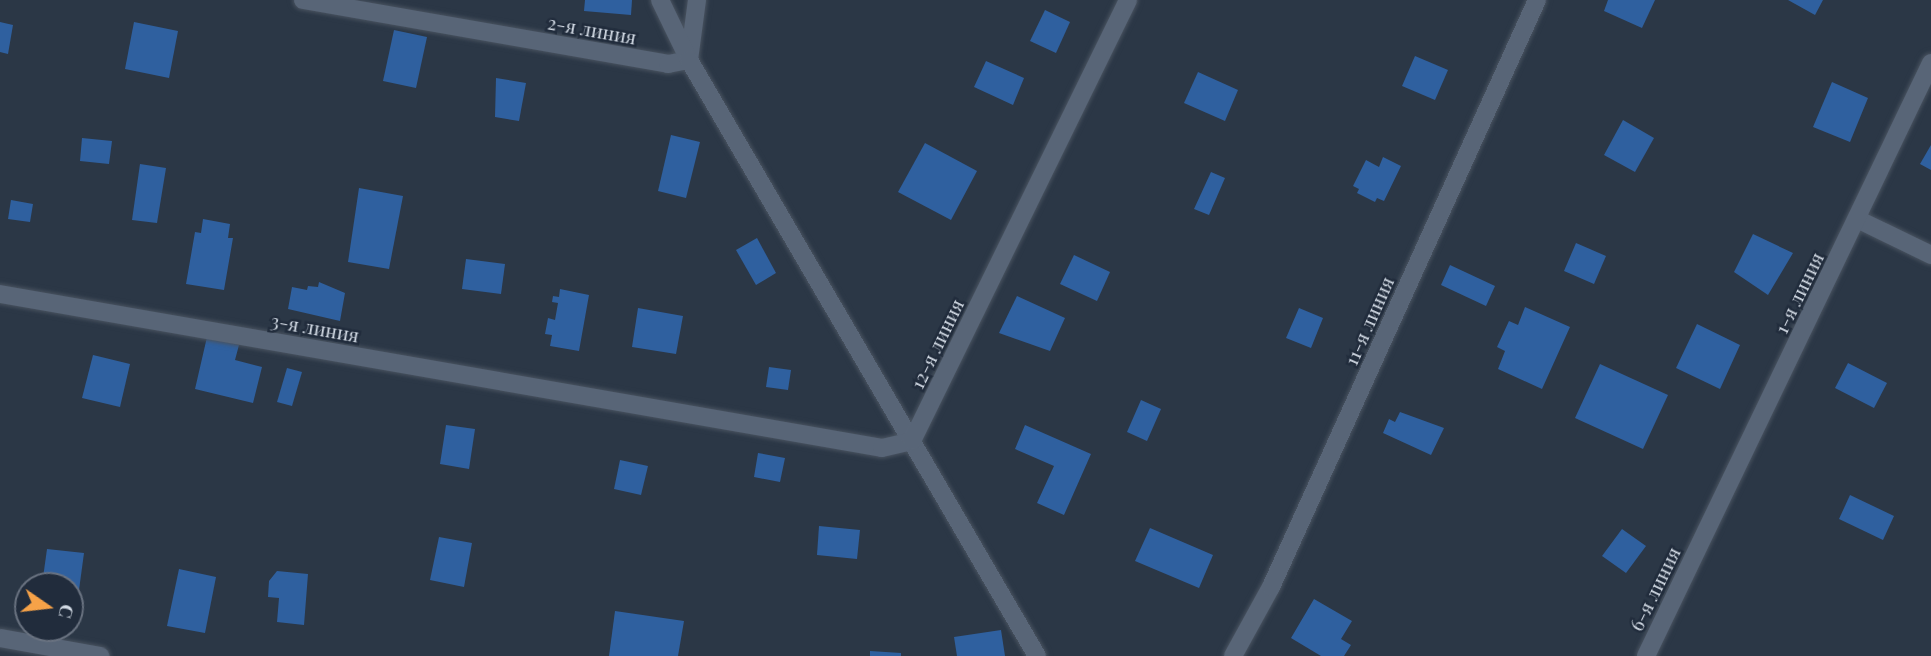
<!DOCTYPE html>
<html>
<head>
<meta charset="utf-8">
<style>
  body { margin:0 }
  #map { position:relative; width:1931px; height:656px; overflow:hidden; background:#2b3746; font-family:"Playfair Display",serif }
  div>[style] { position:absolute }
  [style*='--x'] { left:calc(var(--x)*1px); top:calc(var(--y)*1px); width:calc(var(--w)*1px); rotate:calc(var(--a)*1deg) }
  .building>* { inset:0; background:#2f609f }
  .roads { filter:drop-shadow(0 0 2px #495360) drop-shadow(0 0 2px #495360) }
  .minor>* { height:18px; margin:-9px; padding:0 9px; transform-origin:9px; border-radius:9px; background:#586577 }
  span { translate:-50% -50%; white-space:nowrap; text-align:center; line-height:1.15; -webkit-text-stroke:5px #212c3c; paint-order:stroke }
  .street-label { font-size:19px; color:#d4dce6 }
  .north { position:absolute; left:14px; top:572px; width:70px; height:70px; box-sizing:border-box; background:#212c3c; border:2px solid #697280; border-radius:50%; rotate:104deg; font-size:19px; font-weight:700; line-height:28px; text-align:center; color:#d4dce6 }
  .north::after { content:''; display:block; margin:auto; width:24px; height:32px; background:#f6a248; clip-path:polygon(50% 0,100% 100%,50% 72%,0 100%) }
</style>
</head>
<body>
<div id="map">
  <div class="building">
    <div style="clip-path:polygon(585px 0,632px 0,631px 15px,584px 11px)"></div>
    <div style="clip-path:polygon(1608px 0,1655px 0,1642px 28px,1604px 11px)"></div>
    <div style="clip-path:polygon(1788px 0,1823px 0,1815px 15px)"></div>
    <div style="clip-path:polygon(1045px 10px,1070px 22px,1056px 53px,1030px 41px)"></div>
    <div style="clip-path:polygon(0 22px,13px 25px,8px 54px,0 52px)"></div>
    <div style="clip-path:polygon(134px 22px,178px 31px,169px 78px,125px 69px)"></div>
    <div style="clip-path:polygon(394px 30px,427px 37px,416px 88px,383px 81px)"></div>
    <div style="clip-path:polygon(1415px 56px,1448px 70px,1435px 100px,1402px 86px)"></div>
    <div style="clip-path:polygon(986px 61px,1024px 78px,1013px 105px,974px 87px)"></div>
    <div style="clip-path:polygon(1198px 72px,1238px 90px,1225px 121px,1184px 103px)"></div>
    <div style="clip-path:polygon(496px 78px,526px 83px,519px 121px,495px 117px)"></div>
    <div style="clip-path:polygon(1832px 82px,1868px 98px,1850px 142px,1813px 127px)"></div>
    <div style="clip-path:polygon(1623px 120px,1654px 138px,1635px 172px,1604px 155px)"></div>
    <div style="clip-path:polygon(671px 135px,700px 142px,686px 198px,658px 191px)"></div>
    <div style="clip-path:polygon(82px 138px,112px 141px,109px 164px,80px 161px)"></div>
    <div style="clip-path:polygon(925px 143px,977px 171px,951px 220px,898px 192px)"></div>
    <div style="clip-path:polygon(1931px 145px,1931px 170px,1920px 164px)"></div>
    <div style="clip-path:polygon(1383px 157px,1401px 166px,1384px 201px,1377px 198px,1375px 202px,1357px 193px,1359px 189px,1353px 186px,1366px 160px,1379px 167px)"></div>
    <div style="clip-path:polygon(140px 164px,166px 168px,157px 223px,132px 220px)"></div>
    <div style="clip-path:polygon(1211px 172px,1225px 178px,1209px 215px,1194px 209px)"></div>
    <div style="clip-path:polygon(359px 188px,403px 196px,389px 269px,348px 262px)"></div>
    <div style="clip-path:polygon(11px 200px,33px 204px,30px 222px,8px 219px)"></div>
    <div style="clip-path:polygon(203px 219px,230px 224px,228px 238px,233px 238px,224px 290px,186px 284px,195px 232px,201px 233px)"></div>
    <div style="clip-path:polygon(1753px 234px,1793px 253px,1768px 295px,1734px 272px)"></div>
    <div style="clip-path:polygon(757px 238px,776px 273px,756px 285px,736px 250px)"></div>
    <div style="clip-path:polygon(1576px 243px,1606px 256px,1594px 284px,1564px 271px)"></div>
    <div style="clip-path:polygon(1074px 255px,1110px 272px,1097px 301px,1060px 284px)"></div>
    <div style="clip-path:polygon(466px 259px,505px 264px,501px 294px,462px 289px)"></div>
    <div style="clip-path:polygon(1450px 265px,1495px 286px,1486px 306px,1441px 285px)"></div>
    <div style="clip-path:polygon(319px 282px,345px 293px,340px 321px,288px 309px,292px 287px,307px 290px,308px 286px,318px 287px)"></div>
    <div style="clip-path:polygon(560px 289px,589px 295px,579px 351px,550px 346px,552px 335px,545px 334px,548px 318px,555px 320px,558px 303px,552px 302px,553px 296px,559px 297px)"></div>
    <div style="clip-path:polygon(1017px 296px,1065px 318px,1050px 351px,999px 333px)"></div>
    <div style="clip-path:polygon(1525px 307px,1570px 327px,1542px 389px,1498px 369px,1505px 351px,1497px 347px,1509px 321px,1518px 325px)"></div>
    <div style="clip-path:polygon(638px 308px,683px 316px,676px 354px,632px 347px)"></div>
    <div style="clip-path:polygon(1299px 308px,1323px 318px,1311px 348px,1286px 338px)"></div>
    <div style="clip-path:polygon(1697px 324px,1740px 345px,1720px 389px,1676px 368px)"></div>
    <div style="clip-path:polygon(207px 337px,239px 345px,235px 360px,262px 367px,253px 403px,195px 389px)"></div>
    <div style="clip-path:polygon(93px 355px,130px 364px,120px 407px,82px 398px)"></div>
    <div style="clip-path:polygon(1848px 363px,1887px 383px,1874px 408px,1835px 388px)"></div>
    <div style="clip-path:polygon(1600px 364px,1668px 395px,1643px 449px,1575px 418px)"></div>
    <div style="clip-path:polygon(769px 367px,791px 370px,788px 390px,766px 387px)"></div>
    <div style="clip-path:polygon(287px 368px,302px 372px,292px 406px,277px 402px)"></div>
    <div style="clip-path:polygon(1141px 400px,1161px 409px,1147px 441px,1127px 432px)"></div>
    <div style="clip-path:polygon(1400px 412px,1444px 428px,1431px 455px,1383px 433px,1389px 419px,1395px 422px)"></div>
    <div style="clip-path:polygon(446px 425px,475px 429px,469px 469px,440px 464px)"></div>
    <div style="clip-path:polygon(1025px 425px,1091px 454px,1064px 515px,1037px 503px,1054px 466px,1015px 449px)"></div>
    <div style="clip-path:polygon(758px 453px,785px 458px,780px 482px,754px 477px)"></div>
    <div style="clip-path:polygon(620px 460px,648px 466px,641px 495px,614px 489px)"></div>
    <div style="clip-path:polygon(1850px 495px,1894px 516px,1883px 540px,1839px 519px)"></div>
    <div style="clip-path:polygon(819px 526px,860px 530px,857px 559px,817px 555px)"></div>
    <div style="clip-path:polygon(1150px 528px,1213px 555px,1199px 588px,1135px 561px)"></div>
    <div style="clip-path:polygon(1622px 529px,1646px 546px,1626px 573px,1602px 556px)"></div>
    <div style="clip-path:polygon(439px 537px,472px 543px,464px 587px,430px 580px)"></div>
    <div style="clip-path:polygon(47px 549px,84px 553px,79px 590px,42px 585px)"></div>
    <div style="clip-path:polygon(179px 569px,216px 577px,205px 633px,167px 626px)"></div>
    <div style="clip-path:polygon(277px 571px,308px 574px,304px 625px,277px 622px,279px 598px,268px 597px,269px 581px)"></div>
    <div style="clip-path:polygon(1314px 599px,1352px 621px,1341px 639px,1351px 645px,1344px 656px,1321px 656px,1291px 638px)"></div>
    <div style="clip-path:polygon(615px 611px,684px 621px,678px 656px,609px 656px)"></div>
    <div style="clip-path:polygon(1001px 630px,1005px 656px,957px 656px,954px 637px)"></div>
    <div style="clip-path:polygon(870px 651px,901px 653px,901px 656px,870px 656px)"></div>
  </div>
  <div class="roads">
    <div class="minor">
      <div style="--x:303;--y:0;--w:371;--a:9.9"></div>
      <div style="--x:668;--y:64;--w:21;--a:-11"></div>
      <div style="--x:689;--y:60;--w:61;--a:-82.4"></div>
      <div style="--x:660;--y:0;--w:67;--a:64.2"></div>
      <div style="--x:689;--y:60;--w:690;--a:59.72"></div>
      <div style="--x:1859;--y:220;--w:80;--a:25.9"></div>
      <div style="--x:0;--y:294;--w:895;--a:9.9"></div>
      <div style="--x:882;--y:448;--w:31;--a:-13"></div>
      <div style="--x:912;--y:441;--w:491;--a:-63.9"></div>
      <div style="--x:0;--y:638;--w:102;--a:10.2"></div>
      <div style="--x:1233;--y:656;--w:79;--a:-61.2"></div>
      <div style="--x:1271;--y:587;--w:644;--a:-65.62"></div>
      <div style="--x:1646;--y:656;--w:658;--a:-64.33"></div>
    </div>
  </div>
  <div class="street-label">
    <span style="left:592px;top:30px;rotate:10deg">2-я линия</span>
    <span style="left:1799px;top:293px;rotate:-64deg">1-я линия</span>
    <span style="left:1369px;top:321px;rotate:-66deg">11-я линия</span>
    <span style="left:315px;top:328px;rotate:10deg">3-я линия</span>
    <span style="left:937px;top:344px;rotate:-64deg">12-я линия</span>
    <span style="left:1655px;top:589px;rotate:-64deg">6-я линия</span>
  </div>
  <div class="north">С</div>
</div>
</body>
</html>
